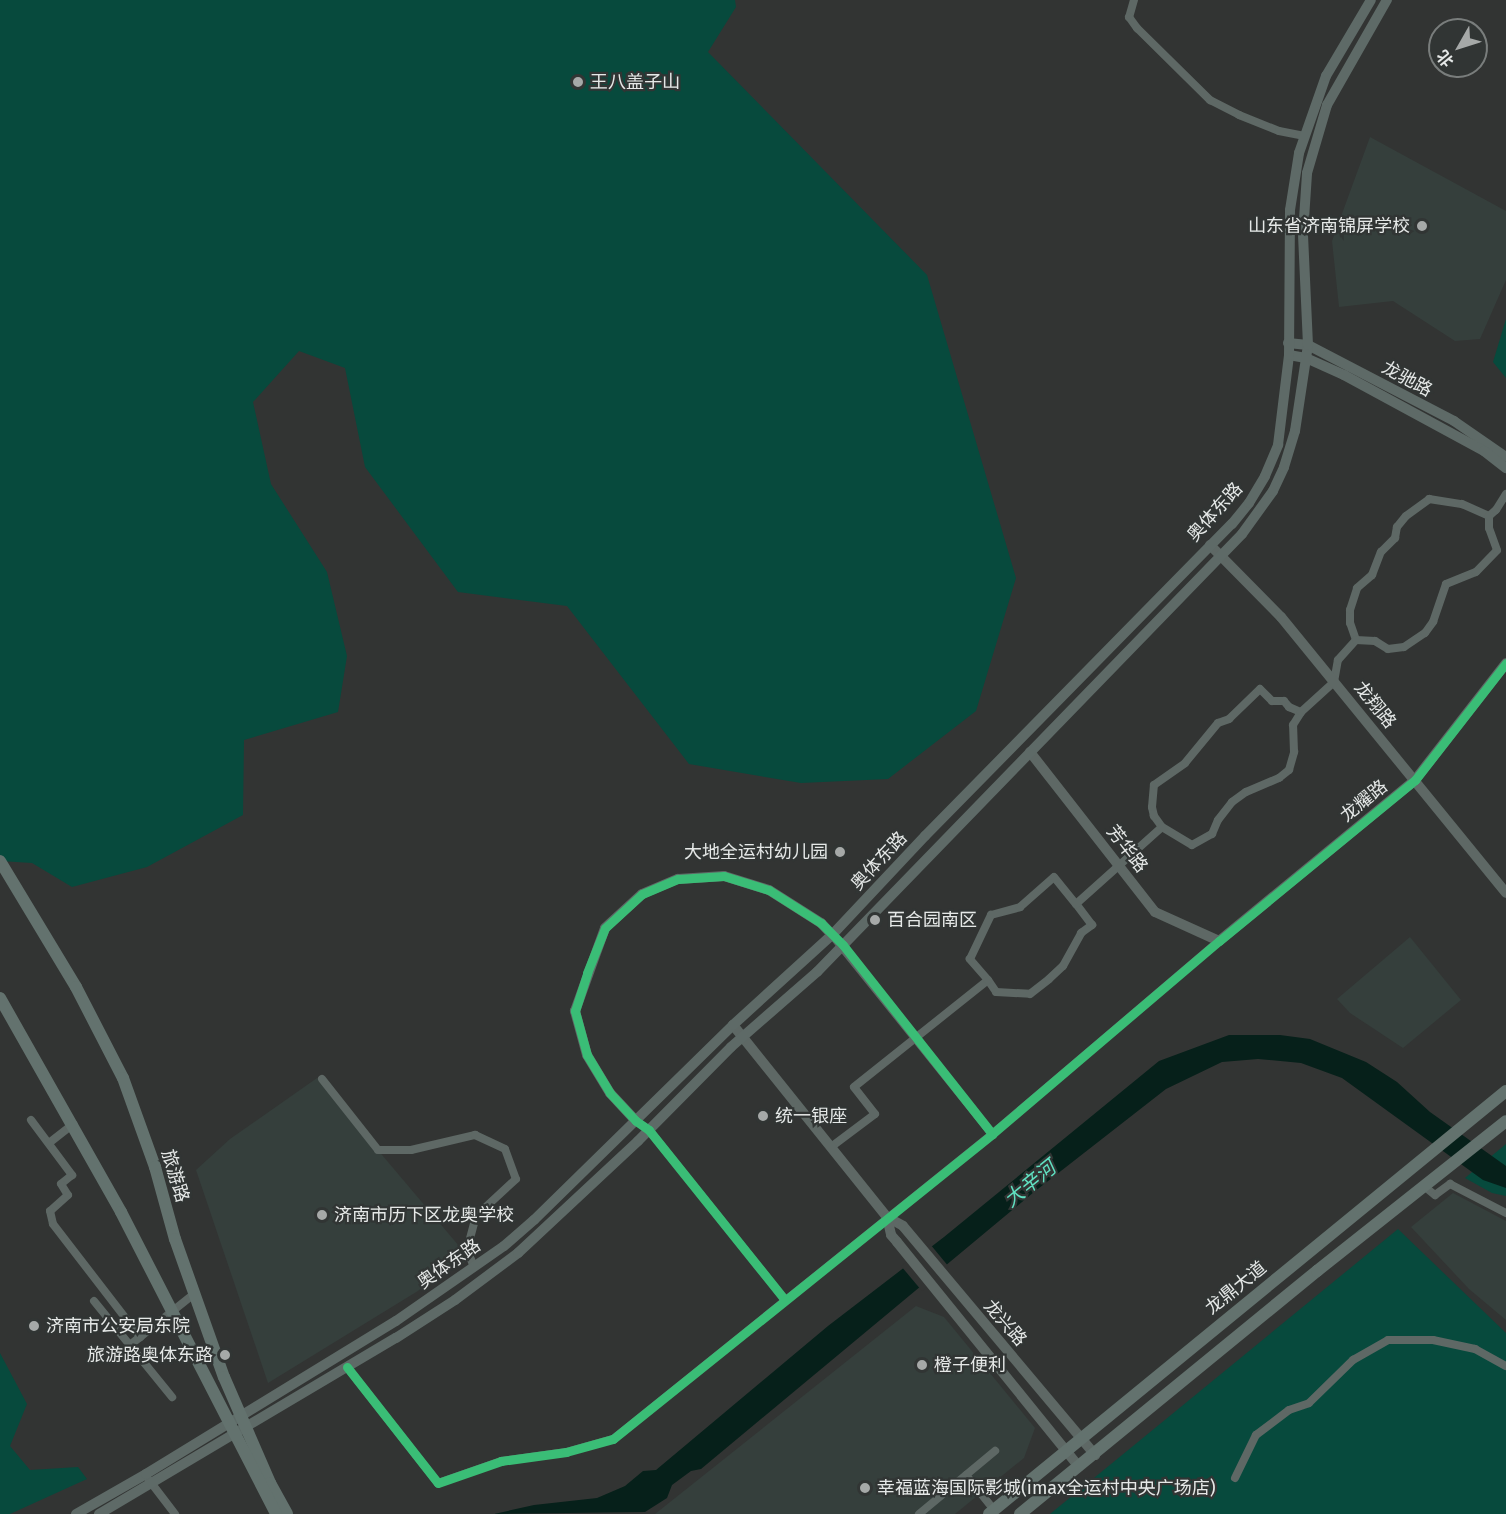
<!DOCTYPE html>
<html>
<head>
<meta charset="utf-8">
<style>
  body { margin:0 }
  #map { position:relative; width:1506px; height:1514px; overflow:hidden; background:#323433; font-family:"Fira Sans","Noto Sans SC",sans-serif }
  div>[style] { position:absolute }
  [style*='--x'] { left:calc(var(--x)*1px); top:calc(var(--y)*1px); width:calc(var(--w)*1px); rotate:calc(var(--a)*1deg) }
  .built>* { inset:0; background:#353f3c }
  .green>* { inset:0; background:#074a3d }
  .water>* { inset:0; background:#06201a }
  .pier>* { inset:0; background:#323433 }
  .minor>* { height:8px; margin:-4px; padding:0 4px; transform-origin:4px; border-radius:4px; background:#5e6865 }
  .tertiary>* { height:10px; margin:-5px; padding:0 5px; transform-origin:5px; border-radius:5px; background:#5e6865 }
  .secondary>* { height:10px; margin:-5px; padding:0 5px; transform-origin:5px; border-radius:5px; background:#5e6a67 }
  .primary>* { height:12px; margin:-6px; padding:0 6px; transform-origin:6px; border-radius:6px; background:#63726e }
  .cycleway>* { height:9px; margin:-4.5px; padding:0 4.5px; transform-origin:4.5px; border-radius:4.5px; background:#3abd76 }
  .dots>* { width:16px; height:16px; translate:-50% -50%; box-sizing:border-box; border:3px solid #313534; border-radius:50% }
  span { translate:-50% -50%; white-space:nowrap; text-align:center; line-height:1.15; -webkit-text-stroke:4.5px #313534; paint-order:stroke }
  .poi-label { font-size:18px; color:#e5e8e7 }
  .left { translate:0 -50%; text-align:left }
  .right { translate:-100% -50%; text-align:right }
  .street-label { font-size:18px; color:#e5e8e7 }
  .water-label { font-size:20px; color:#60e0c1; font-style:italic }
  .north { position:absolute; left:1428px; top:18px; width:60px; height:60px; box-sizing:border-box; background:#313534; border:2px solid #797d7c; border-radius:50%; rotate:231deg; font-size:16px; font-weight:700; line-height:24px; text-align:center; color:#e5e8e7 }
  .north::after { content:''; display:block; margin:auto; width:21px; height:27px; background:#a6a9a8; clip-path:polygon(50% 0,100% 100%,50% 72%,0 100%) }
</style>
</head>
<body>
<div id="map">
  <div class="built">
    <div style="clip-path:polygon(1370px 137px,1506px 211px,1506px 280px,1480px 339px,1455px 341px,1393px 301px,1339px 307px,1332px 241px)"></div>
    <div style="clip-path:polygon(1410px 937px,1461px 1000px,1403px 1048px,1350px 1013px,1337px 999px)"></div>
    <div style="clip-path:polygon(317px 1078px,470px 1259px,268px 1383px,196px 1170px,230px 1139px)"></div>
    <div style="clip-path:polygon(1453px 1193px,1506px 1221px,1506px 1320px,1469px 1289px,1411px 1227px)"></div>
    <div style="clip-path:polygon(916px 1306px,944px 1317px,1035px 1428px,1024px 1458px,955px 1514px,655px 1514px)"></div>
  </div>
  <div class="green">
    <div style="clip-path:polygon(0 0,735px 0,736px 7px,708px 52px,927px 275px,1016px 578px,976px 711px,888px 779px,801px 783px,689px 764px,567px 606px,458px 592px,365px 467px,345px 368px,299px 351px,253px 402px,271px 484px,327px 572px,347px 656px,338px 712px,244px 740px,243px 815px,147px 867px,72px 887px,32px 863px,0 861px)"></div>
    <div style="clip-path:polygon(1506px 319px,1506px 378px,1493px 362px)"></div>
    <div style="clip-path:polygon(1506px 1144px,1506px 1196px,1492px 1193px,1465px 1178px)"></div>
    <div style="clip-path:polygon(1398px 1229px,1506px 1333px,1506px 1514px,1050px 1514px)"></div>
    <div style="clip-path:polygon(0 1353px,27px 1404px,10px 1446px,30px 1470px,78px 1467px,87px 1479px,10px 1514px,0 1514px)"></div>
  </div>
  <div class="water">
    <div style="clip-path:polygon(1229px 1035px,1280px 1035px,1310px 1039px,1366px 1062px,1397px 1082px,1430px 1112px,1506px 1166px,1506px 1188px,1483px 1180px,1342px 1078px,1301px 1063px,1258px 1059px,1222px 1062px,1166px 1089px,1034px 1192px,701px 1469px,691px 1471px,672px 1485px,667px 1498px,645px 1512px,494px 1514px,534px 1505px,597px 1498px,625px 1486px,643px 1471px,656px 1470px,828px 1326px,944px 1237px,1159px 1061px)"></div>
  </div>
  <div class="pier">
    <div style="clip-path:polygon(930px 1244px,949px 1267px,922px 1291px,901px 1266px)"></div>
  </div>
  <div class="minor">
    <div style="--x:1134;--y:0;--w:18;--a:106"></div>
    <div style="--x:1129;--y:17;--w:14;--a:54"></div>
    <div style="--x:1137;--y:28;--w:103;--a:44.6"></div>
    <div style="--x:1210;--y:100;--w:33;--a:27"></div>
    <div style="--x:1239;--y:115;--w:43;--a:21.8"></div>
    <div style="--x:1279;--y:131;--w:26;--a:11"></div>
    <div style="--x:1356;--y:640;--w:18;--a:-109"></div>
    <div style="--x:1350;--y:623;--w:13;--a:-90"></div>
    <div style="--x:1350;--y:610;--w:23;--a:-72"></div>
    <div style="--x:1357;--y:588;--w:20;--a:-41"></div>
    <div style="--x:1372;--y:575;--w:25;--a:-69"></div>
    <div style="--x:1381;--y:552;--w:20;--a:-45"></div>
    <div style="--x:1395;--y:538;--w:11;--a:-80"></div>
    <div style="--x:1397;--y:527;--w:14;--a:-51"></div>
    <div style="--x:1406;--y:516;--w:29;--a:-36"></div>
    <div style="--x:1429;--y:499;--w:33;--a:9"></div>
    <div style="--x:1462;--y:504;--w:30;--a:24"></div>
    <div style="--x:1162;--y:827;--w:14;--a:-126"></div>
    <div style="--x:1154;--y:816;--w:9;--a:-103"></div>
    <div style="--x:1152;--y:807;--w:22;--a:-85"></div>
    <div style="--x:1154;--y:785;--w:38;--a:-35"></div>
    <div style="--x:1185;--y:763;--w:52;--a:-50.5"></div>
    <div style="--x:1218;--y:723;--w:12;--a:-20"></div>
    <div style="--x:1229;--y:719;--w:43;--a:-44.1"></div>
    <div style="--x:1260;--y:689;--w:17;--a:45"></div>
    <div style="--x:1272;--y:701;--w:12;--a:0"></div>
    <div style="--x:1284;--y:701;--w:8;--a:50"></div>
    <div style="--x:1289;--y:707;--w:13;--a:23"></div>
    <div style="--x:832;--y:935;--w:255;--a:51.2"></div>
    <div style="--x:988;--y:980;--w:14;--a:56"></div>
    <div style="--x:996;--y:992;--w:34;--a:3"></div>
    <div style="--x:1030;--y:994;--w:24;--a:-38"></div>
    <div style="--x:1049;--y:979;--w:19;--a:-43"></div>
    <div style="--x:1063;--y:966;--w:38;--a:-61"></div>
    <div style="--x:1081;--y:933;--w:14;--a:-36"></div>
    <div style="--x:1092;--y:925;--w:26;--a:-127"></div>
    <div style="--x:322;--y:1079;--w:90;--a:51.7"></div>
    <div style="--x:378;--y:1150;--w:33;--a:0"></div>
    <div style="--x:411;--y:1150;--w:66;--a:-13.2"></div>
    <div style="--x:475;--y:1135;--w:33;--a:25"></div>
    <div style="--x:505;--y:1149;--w:32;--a:70"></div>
    <div style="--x:516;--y:1179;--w:54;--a:137.2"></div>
    <div style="--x:476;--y:1216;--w:34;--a:105"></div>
    <div style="--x:467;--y:1249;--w:19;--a:69"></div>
    <div style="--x:31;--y:1120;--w:69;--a:53.3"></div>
    <div style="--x:72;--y:1175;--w:14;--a:141"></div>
    <div style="--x:61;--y:1184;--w:13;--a:58"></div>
    <div style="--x:68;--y:1195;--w:24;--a:138"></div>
    <div style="--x:50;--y:1211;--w:13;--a:77"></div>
    <div style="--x:53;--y:1224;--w:143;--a:52.4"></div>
    <div style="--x:636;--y:1121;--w:16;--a:35"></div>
    <div style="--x:649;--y:1130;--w:218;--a:51.3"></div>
    <div style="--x:49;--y:1143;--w:31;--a:-38"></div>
    <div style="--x:831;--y:1147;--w:55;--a:-36.9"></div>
    <div style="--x:875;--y:1114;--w:34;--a:-128"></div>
    <div style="--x:854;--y:1087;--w:171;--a:-38.6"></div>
    <div style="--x:988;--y:980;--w:28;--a:-131"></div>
    <div style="--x:970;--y:959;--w:49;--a:-64.5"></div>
    <div style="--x:991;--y:915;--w:30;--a:-15"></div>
    <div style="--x:1020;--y:907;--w:45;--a:-41.4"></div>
    <div style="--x:1054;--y:877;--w:35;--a:51"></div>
    <div style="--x:1076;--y:904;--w:115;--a:-41.8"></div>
    <div style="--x:1162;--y:827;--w:35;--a:31"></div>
    <div style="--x:1192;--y:845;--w:23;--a:-29"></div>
    <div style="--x:1212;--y:834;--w:15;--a:-67"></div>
    <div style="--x:1218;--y:820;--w:23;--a:-52"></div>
    <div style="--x:1232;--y:802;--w:17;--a:-36"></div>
    <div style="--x:1246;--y:792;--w:36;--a:-23"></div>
    <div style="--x:1279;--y:778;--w:13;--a:-39"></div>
    <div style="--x:1289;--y:770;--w:19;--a:-74"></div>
    <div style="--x:1294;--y:752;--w:27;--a:-92"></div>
    <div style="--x:1293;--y:725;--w:15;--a:-58"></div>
    <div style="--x:1301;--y:712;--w:45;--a:-42.3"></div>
    <div style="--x:1334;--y:682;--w:22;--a:-80"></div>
    <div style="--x:1338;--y:660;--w:27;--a:-48"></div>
    <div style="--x:1356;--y:640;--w:19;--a:3"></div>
    <div style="--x:1375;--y:641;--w:15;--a:32"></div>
    <div style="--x:1388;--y:649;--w:16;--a:-7"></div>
    <div style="--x:1404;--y:647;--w:25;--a:-34"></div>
    <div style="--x:1425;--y:633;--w:14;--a:-54"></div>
    <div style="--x:1433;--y:622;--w:40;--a:-71.1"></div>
    <div style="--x:1446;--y:584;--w:32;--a:-22"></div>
    <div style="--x:1476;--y:572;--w:30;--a:-46"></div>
    <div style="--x:1497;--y:550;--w:23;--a:-110"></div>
    <div style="--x:1489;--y:528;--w:12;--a:-90"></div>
    <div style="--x:1489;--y:516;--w:9;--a:-41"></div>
    <div style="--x:1496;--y:510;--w:19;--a:-58"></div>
    <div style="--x:1425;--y:1187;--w:13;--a:39"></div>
    <div style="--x:1435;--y:1195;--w:19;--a:-36"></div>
    <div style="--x:1450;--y:1184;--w:63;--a:27.4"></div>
    <div style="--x:94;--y:1301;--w:124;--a:50.9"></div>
    <div style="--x:130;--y:1345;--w:82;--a:-38.6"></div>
    <div style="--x:347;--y:1367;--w:147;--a:51.9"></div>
    <div style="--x:438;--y:1483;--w:67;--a:-19.2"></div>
    <div style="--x:501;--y:1461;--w:66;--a:-7.9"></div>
    <div style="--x:566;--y:1452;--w:49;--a:-15.5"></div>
    <div style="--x:613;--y:1439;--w:486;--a:-38.8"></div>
    <div style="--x:992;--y:1134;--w:298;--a:-40.4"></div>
    <div style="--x:966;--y:1475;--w:45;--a:51.3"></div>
    <div style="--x:1235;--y:1478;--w:48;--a:-64"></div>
    <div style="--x:1256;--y:1435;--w:41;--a:-37.1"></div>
    <div style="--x:1289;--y:1410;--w:21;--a:-19"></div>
    <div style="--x:1309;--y:1403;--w:62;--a:-44.3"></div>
    <div style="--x:1353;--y:1360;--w:40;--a:-29.7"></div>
    <div style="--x:1388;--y:1340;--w:45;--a:0"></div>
    <div style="--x:1433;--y:1340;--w:43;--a:12.1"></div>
    <div style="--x:1475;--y:1349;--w:35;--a:29"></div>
    <div style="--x:149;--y:1480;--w:43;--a:52.6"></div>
    <div style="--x:919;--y:1514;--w:99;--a:-39.7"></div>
  </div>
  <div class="tertiary">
    <div style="--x:1210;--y:545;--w:101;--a:45.4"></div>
    <div style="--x:1281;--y:617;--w:356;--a:50.8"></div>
    <div style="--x:1030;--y:752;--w:203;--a:52"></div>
    <div style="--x:1155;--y:912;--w:70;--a:24.4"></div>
    <div style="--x:1219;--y:941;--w:254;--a:-39.4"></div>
    <div style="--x:1415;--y:780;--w:148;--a:-52.1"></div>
    <div style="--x:733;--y:1025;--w:246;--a:51.3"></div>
    <div style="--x:887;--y:1217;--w:18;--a:29"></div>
    <div style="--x:903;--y:1226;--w:299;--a:50"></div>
    <div style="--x:636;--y:1121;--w:38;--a:-133"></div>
    <div style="--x:610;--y:1093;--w:44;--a:-121.2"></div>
    <div style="--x:587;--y:1055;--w:46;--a:-105.3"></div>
    <div style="--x:575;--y:1011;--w:88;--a:-70.1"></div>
    <div style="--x:605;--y:928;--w:50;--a:-42.6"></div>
    <div style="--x:642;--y:894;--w:39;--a:-23"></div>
    <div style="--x:678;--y:879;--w:46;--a:-3.7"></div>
    <div style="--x:724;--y:876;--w:47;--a:17.3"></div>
    <div style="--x:769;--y:890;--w:62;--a:32.4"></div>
    <div style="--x:821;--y:923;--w:16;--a:47"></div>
    <div style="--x:887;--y:1217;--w:18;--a:77"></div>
    <div style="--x:891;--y:1235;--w:9;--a:49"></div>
    <div style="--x:897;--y:1242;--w:289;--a:51"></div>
  </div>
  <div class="secondary">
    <div style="--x:1288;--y:343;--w:20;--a:6"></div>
    <div style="--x:1308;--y:345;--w:165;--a:27.5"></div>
    <div style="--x:1454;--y:421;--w:63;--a:34.7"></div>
    <div style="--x:1289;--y:355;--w:17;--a:10"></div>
    <div style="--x:1306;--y:358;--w:42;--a:24.1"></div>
    <div style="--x:1344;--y:375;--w:159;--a:28.5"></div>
    <div style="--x:1484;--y:451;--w:28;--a:38"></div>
    <div style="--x:76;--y:1514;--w:81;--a:-29.7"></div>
    <div style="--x:146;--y:1474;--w:293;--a:-31.5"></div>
    <div style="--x:396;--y:1321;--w:131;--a:-34.8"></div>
    <div style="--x:504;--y:1246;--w:40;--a:-41"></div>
    <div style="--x:534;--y:1220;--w:279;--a:-44.4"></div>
    <div style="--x:733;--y:1025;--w:134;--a:-42.3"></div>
    <div style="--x:832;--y:935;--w:136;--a:-46.8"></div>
    <div style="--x:925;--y:836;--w:438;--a:-45.5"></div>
    <div style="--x:1232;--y:524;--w:27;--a:-51"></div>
    <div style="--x:1249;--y:503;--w:31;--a:-59"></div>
    <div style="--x:1265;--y:476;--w:34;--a:-67"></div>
    <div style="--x:1278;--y:445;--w:91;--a:-83"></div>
    <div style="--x:1289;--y:355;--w:145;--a:-89.6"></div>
    <div style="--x:1290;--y:210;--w:58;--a:-81"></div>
    <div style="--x:1299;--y:153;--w:82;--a:-70.7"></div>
    <div style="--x:1326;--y:76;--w:88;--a:-59.4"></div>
    <div style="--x:99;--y:1514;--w:345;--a:-30.7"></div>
    <div style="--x:396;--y:1338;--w:70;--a:-32.8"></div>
    <div style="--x:455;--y:1300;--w:79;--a:-36.7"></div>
    <div style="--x:518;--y:1253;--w:164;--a:-43"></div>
    <div style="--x:638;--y:1141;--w:132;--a:-45.3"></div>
    <div style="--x:731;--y:1047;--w:114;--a:-41.1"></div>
    <div style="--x:817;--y:972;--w:610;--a:-45.86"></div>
    <div style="--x:1242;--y:534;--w:53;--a:-54.2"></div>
    <div style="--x:1273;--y:491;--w:26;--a:-65"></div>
    <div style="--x:1284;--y:467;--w:38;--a:-73"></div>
    <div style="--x:1295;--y:431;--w:87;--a:-81.4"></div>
    <div style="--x:1308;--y:345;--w:111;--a:-92.6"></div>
    <div style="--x:1303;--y:234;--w:61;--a:-86.2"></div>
    <div style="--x:1307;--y:173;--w:71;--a:-73.6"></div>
    <div style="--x:1327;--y:105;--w:121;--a:-60.3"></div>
  </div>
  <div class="primary">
    <div style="--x:0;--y:861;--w:147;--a:58.9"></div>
    <div style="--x:76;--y:987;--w:102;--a:62.7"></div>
    <div style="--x:123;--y:1078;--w:95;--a:70.2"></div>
    <div style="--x:155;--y:1167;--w:75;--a:74.5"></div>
    <div style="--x:175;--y:1239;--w:146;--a:70.5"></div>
    <div style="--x:224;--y:1377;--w:116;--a:66.5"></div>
    <div style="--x:270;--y:1483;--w:35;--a:61"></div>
    <div style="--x:0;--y:998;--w:246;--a:60.5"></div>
    <div style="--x:121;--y:1212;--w:339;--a:62.8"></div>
    <div style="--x:989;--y:1514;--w:668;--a:-39.29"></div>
    <div style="--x:1020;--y:1514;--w:384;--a:-39.3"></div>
    <div style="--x:1317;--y:1271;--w:241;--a:-38.4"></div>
  </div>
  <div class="cycleway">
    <div style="--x:785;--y:1300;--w:218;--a:-128.7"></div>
    <div style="--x:649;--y:1130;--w:16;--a:-145"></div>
    <div style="--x:636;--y:1121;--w:38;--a:-133"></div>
    <div style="--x:610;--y:1093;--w:44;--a:-121.2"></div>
    <div style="--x:587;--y:1055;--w:46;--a:-105.3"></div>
    <div style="--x:575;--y:1011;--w:40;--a:-72"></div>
    <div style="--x:587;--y:973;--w:48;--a:-68.2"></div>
    <div style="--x:605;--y:928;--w:50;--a:-42.6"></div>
    <div style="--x:642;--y:894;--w:39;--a:-23"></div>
    <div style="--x:678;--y:879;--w:46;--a:-3.7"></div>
    <div style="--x:724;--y:876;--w:47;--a:17.3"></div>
    <div style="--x:769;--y:890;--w:62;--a:32.4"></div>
    <div style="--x:821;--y:923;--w:31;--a:45"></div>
    <div style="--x:843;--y:945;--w:241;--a:51.7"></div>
    <div style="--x:347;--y:1367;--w:147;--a:51.9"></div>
    <div style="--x:438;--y:1483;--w:67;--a:-19.2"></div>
    <div style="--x:501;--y:1461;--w:66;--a:-7.9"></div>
    <div style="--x:566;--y:1452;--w:49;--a:-15.5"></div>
    <div style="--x:613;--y:1439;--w:486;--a:-38.8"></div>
    <div style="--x:992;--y:1134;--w:298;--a:-40.4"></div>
    <div style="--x:1219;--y:941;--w:254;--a:-39.4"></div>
    <div style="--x:1415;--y:780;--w:148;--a:-52.1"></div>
  </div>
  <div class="dots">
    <div style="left:578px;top:82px;background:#a6a9a8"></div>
    <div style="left:1422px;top:226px;background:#a6a9a8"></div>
    <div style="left:840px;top:852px;background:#a6a9a8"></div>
    <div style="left:875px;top:920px;background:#a6a9a8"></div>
    <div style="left:763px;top:1116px;background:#a6a9a8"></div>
    <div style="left:322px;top:1215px;background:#a6a9a8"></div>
    <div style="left:34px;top:1326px;background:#a6a9a8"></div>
    <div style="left:225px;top:1355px;background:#a6a9a8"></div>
    <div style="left:922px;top:1365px;background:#a6a9a8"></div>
    <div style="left:865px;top:1488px;background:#a6a9a8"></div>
  </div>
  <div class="poi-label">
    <span class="left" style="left:590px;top:82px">王八盖子山</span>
    <span class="right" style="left:1410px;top:226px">山东省济南锦屏学校</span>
    <span class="right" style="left:828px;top:852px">大地全运村幼儿园</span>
    <span class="left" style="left:887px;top:920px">百合园南区</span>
    <span class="left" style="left:775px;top:1116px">统一银座</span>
    <span class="left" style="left:334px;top:1215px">济南市历下区龙奥学校</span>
    <span class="left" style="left:46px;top:1326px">济南市公安局东院</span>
    <span class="right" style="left:213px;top:1355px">旅游路奥体东路</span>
    <span class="left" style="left:934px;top:1365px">橙子便利</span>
    <span class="left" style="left:877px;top:1488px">幸福蓝海国际影城(imax全运村中央广场店)</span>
  </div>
  <div class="street-label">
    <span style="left:1407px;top:379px;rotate:28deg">龙驰路</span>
    <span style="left:1215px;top:512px;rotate:-48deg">奥体东路</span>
    <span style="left:1375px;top:705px;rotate:51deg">龙翔路</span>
    <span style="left:1364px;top:801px;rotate:-39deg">龙耀路</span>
    <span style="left:1127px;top:849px;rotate:52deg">芳华路</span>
    <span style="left:879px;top:861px;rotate:-47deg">奥体东路</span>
    <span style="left:175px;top:1176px;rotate:73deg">旅游路</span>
    <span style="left:449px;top:1264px;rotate:-35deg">奥体东路</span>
    <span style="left:1236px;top:1288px;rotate:-39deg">龙鼎大道</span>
    <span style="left:1005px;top:1323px;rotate:49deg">龙兴路</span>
  </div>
  <div class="water-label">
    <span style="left:1030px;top:1184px;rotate:-39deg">大辛河</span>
  </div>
  <div class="north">北</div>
</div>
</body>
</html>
